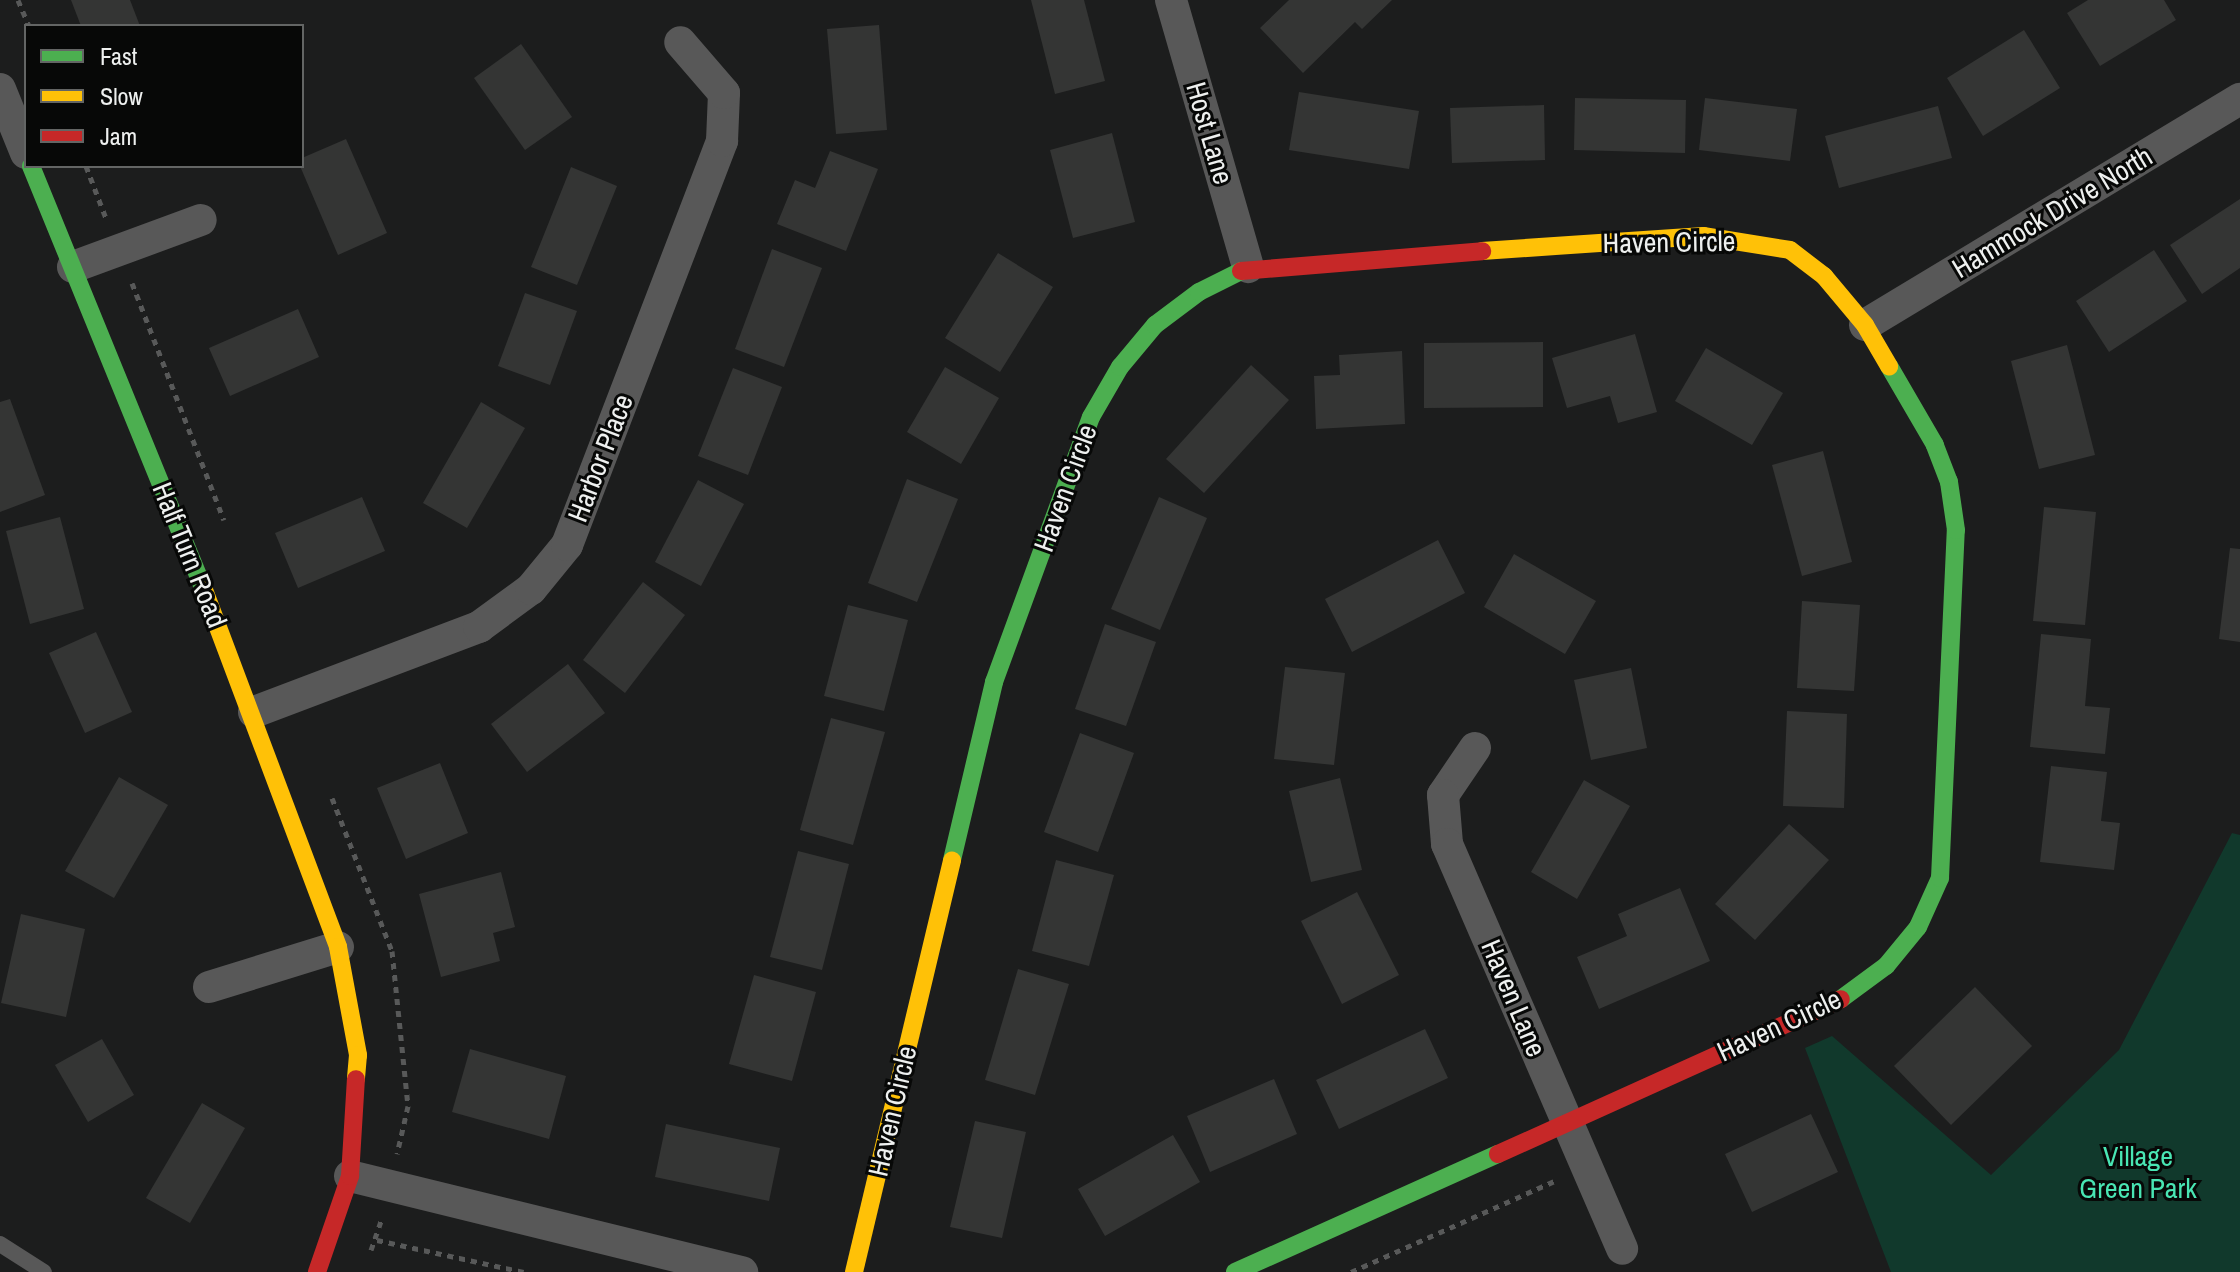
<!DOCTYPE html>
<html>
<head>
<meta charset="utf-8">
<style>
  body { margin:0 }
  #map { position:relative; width:2240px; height:1272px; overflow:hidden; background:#1c1d1d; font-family:"Archivo Narrow",sans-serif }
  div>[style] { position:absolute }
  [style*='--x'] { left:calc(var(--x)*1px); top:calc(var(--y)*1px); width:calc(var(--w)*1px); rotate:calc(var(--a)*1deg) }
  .green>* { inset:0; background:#11392c }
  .building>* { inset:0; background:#343534 }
  .path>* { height:5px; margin-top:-2.5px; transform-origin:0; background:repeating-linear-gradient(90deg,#585959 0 6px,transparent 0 12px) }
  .lane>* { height:16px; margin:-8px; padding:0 8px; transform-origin:8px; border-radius:8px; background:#585858 }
  .street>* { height:32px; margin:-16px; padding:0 16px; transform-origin:16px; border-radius:16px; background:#585858 }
  .fast>* { height:18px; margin:-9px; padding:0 9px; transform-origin:9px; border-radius:9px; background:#4caf50 }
  .slow>* { height:18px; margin:-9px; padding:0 9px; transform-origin:9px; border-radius:9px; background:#ffc107 }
  .jam>* { height:18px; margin:-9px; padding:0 9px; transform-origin:9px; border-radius:9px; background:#c62828 }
  span { translate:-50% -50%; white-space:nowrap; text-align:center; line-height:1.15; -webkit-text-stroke:6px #070807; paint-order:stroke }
  .street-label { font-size:28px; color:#eef0ef }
  .park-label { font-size:28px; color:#49e5b3 }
  .legend { position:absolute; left:24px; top:24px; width:280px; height:144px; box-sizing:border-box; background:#070807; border:2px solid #636564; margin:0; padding:10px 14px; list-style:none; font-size:24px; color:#eef0ef }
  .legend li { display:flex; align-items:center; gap:16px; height:40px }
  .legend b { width:40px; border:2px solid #636564 }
</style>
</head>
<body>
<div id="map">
  <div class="green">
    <div style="clip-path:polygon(2232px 833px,2240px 835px,2240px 1272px,1891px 1272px,1805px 1048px,1832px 1036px,1991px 1175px,2119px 1050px)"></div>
  </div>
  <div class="building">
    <div style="clip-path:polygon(71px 0,130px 0,140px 26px,81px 26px)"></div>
    <div style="clip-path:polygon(1031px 0,1084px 0,1105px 81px,1055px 94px)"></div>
    <div style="clip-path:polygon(1289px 0,1392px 0,1362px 29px,1355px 22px,1303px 73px,1260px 28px)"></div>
    <div style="clip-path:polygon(2088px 0,2164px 0,2176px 20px,2100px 66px,2067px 13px)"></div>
    <div style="clip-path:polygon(879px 25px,887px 130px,836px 134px,827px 29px)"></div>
    <div style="clip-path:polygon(2024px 30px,2060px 88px,1983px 136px,1947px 78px)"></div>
    <div style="clip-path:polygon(521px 44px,572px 117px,525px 150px,474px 78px)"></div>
    <div style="clip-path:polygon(1299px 92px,1419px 111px,1409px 169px,1289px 150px)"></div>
    <div style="clip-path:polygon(1575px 98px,1686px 100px,1685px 153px,1574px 150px)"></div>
    <div style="clip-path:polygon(1705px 98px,1797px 109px,1790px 161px,1699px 150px)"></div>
    <div style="clip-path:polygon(1544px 105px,1545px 160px,1452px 163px,1450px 108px)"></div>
    <div style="clip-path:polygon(1938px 106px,1952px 158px,1839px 188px,1825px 136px)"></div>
    <div style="clip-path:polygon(1112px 133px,1135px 222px,1073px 238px,1050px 150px)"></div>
    <div style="clip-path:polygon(346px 139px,387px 233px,338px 255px,300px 166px,302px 158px)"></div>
    <div style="clip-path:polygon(830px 151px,878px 169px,846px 251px,777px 224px,795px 180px,815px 188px)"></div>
    <div style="clip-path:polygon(571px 167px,617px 186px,577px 285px,531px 267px)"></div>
    <div style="clip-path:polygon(2240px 199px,2240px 268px,2202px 294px,2170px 245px)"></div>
    <div style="clip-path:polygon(772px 249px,822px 268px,784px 367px,735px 349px)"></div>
    <div style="clip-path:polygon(2154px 250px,2187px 301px,2109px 352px,2076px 301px)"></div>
    <div style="clip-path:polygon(998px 253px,1053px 287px,1000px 372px,945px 338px)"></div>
    <div style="clip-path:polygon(525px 293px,577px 311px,550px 385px,498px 366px)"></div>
    <div style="clip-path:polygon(298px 309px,319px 357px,230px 396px,209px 348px)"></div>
    <div style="clip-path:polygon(1635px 334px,1657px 412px,1618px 423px,1610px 396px,1567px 408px,1552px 358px)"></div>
    <div style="clip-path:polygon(1543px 342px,1543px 407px,1424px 408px,1424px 343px)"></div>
    <div style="clip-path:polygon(2067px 345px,2095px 455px,2039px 469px,2011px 361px)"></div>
    <div style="clip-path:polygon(1706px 348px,1783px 393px,1752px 445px,1675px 401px)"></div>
    <div style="clip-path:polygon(1402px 351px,1405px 424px,1316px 429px,1314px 376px,1340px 375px,1339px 355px)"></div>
    <div style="clip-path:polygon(1251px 365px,1289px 400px,1204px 493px,1166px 459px)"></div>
    <div style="clip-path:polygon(945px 367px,999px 398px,961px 464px,907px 432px)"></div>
    <div style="clip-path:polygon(733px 368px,782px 387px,748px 475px,698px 456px)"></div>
    <div style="clip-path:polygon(10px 399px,45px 495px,0 512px,0 402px)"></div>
    <div style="clip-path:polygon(481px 402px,525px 428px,467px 528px,423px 503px)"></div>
    <div style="clip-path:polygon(1823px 451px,1852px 562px,1802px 576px,1772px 465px)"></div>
    <div style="clip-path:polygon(907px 479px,958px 499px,917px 602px,868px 583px)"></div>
    <div style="clip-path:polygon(698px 480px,744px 504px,701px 586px,655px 562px)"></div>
    <div style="clip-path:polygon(362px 497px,385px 551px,298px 588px,275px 533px)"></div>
    <div style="clip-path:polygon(1159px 497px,1207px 518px,1160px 630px,1111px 609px)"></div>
    <div style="clip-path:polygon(2044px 507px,2096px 512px,2085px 625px,2033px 621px)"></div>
    <div style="clip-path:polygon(60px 517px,84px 609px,30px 624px,6px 531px)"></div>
    <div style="clip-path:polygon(1438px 540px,1465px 593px,1352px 652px,1325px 599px)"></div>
    <div style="clip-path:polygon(2230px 548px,2240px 549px,2240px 642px,2219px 639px)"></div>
    <div style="clip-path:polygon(1514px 554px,1596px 601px,1565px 654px,1484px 607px)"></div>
    <div style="clip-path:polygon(643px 582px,685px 615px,625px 693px,583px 660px)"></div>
    <div style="clip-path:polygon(1802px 601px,1860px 605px,1854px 691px,1797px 688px)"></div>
    <div style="clip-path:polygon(848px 605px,908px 620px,884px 711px,824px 696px)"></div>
    <div style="clip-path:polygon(1105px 624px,1156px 642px,1126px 726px,1075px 709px)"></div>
    <div style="clip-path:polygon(96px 632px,132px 712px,85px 733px,49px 653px)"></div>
    <div style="clip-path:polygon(2041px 634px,2091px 639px,2085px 706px,2110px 708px,2105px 754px,2030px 747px)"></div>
    <div style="clip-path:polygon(568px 664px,605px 713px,527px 772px,491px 724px)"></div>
    <div style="clip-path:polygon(1285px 667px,1345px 673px,1334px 765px,1274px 759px)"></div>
    <div style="clip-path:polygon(1631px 668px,1647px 748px,1591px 760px,1574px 680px)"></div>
    <div style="clip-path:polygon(1787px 711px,1847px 714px,1844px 808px,1783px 806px)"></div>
    <div style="clip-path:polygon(831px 718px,885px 732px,853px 845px,800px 830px)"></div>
    <div style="clip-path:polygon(1080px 733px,1134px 753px,1098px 852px,1044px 832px)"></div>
    <div style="clip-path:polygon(440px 763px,468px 833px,406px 859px,377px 788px)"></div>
    <div style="clip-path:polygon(2051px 766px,2107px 772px,2101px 821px,2120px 823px,2114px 870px,2040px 862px)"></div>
    <div style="clip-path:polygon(119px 777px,168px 805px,114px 898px,65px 871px)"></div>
    <div style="clip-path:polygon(1340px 778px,1362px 870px,1311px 882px,1289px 791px)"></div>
    <div style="clip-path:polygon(1584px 780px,1630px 806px,1577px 899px,1531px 872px)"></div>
    <div style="clip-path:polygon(1789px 824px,1829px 860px,1755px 940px,1715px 904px)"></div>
    <div style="clip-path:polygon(798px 851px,849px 864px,822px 970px,770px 957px)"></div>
    <div style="clip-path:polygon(1056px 860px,1114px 875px,1089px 966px,1032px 951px)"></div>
    <div style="clip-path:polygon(501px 872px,515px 927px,493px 933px,500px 961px,441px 977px,419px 894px)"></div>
    <div style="clip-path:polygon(1680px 888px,1710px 961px,1599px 1009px,1577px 957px,1627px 936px,1618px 914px)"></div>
    <div style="clip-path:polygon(1357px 892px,1399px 975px,1342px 1004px,1301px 921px)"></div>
    <div style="clip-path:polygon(21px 914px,85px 929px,66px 1017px,1px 1003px)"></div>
    <div style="clip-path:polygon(1018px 969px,1069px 984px,1035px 1095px,985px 1080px)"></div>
    <div style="clip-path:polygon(754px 975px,816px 992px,792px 1081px,729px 1064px)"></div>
    <div style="clip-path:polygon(1975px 987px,2032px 1046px,1951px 1125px,1894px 1066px)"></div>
    <div style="clip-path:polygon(1425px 1029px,1448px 1078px,1339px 1129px,1316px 1080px)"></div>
    <div style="clip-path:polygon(102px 1039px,134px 1095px,88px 1122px,55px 1065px)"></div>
    <div style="clip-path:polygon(470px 1049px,566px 1076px,549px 1139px,452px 1112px)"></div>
    <div style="clip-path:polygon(1274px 1079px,1297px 1134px,1210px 1172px,1187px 1116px)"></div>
    <div style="clip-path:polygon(202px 1103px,245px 1128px,190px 1223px,146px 1198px)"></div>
    <div style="clip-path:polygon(1811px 1114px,1838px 1172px,1752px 1212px,1725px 1154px)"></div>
    <div style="clip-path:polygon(975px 1121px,1026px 1132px,1002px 1238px,950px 1227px)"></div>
    <div style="clip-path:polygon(666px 1124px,780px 1148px,769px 1201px,655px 1177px)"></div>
    <div style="clip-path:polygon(1173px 1135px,1200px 1182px,1105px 1236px,1078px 1189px)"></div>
  </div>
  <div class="path">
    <div style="--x:18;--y:0;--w:28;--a:67"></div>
    <div style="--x:86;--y:166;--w:56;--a:69"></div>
    <div style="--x:132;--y:283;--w:254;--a:68.8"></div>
    <div style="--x:332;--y:798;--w:164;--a:68.6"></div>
    <div style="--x:392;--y:951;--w:156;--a:84.1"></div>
    <div style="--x:408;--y:1106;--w:49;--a:102.9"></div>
    <div style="--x:377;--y:1240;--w:150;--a:12.3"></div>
    <div style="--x:371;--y:1250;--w:34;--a:-71"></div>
    <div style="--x:1351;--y:1272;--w:222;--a:-24.1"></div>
  </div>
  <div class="lane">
    <div style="--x:0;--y:1244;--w:52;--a:32.5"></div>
  </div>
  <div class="street">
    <div style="--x:1171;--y:0;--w:278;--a:73.9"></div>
    <div style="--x:0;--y:89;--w:69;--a:67.9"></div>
    <div style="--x:73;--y:267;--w:136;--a:-20.2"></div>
    <div style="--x:1865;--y:325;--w:438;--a:-31.1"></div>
    <div style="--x:254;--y:712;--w:241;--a:-20.7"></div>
    <div style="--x:479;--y:627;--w:64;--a:-36.2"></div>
    <div style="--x:531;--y:589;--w:57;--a:-50.7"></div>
    <div style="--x:567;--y:545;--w:433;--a:-69"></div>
    <div style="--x:722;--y:141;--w:48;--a:-87.6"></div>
    <div style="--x:724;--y:93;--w:67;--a:-130.8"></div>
    <div style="--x:1475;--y:748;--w:57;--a:124.2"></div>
    <div style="--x:1443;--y:795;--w:49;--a:85.3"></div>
    <div style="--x:1447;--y:844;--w:441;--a:66.6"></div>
    <div style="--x:209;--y:987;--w:135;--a:-17.2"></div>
    <div style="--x:350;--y:1176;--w:404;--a:13.8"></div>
  </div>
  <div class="fast">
    <div style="--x:31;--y:166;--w:458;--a:67.8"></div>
    <div style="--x:952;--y:860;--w:183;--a:-76.7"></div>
    <div style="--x:994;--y:682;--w:282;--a:-69.9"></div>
    <div style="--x:1091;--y:417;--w:58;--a:-59.9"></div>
    <div style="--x:1120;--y:367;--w:55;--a:-50.2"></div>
    <div style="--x:1155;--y:325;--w:55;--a:-36.9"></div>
    <div style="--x:1199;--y:292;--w:47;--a:-26.6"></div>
    <div style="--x:1841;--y:999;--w:56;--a:-36.3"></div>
    <div style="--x:1886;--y:966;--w:50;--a:-50.6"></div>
    <div style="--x:1918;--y:927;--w:54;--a:-65.8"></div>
    <div style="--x:1940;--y:878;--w:348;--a:-87.4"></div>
    <div style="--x:1956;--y:530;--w:49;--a:-98.3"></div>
    <div style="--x:1949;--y:482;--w:40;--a:-111"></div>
    <div style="--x:1935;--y:445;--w:91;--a:-120.2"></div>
    <div style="--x:1235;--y:1272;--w:288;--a:-24.2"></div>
  </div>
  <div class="slow">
    <div style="--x:1482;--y:251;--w:222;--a:-3.9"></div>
    <div style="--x:1703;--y:236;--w:88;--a:9.1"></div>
    <div style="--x:1790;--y:250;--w:43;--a:37.4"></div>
    <div style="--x:1824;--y:276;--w:64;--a:50.1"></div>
    <div style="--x:1865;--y:325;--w:48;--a:59.7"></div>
    <div style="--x:204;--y:590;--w:381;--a:69.4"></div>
    <div style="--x:338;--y:947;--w:110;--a:79.5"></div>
    <div style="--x:358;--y:1055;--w:24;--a:95"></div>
    <div style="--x:854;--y:1272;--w:423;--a:-76.6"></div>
  </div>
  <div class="jam">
    <div style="--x:1241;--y:271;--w:242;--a:-4.7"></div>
    <div style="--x:1498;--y:1154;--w:376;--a:-24.3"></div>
    <div style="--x:317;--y:1272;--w:102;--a:-71"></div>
    <div style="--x:350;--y:1176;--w:97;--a:-86.5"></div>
  </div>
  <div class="street-label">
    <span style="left:1210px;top:133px;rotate:74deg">Host Lane</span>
    <span style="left:2052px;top:212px;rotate:-31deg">Hammock Drive North</span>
    <span style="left:1669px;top:242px;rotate:-1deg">Haven Circle</span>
    <span style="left:600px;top:458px;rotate:-69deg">Harbor Place</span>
    <span style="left:1065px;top:488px;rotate:-70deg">Haven Circle</span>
    <span style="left:190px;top:555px;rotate:68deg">Half Turn Road</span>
    <span style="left:1514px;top:998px;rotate:67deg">Haven Lane</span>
    <span style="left:1779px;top:1025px;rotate:-25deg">Haven Circle</span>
    <span style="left:892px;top:1111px;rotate:-77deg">Haven Circle</span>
  </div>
  <div class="park-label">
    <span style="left:2138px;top:1172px">Village<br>Green Park</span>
  </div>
  <ul class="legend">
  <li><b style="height:10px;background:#4caf50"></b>Fast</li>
  <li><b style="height:10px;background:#ffc107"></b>Slow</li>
  <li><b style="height:10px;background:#c62828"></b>Jam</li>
  </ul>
</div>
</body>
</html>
